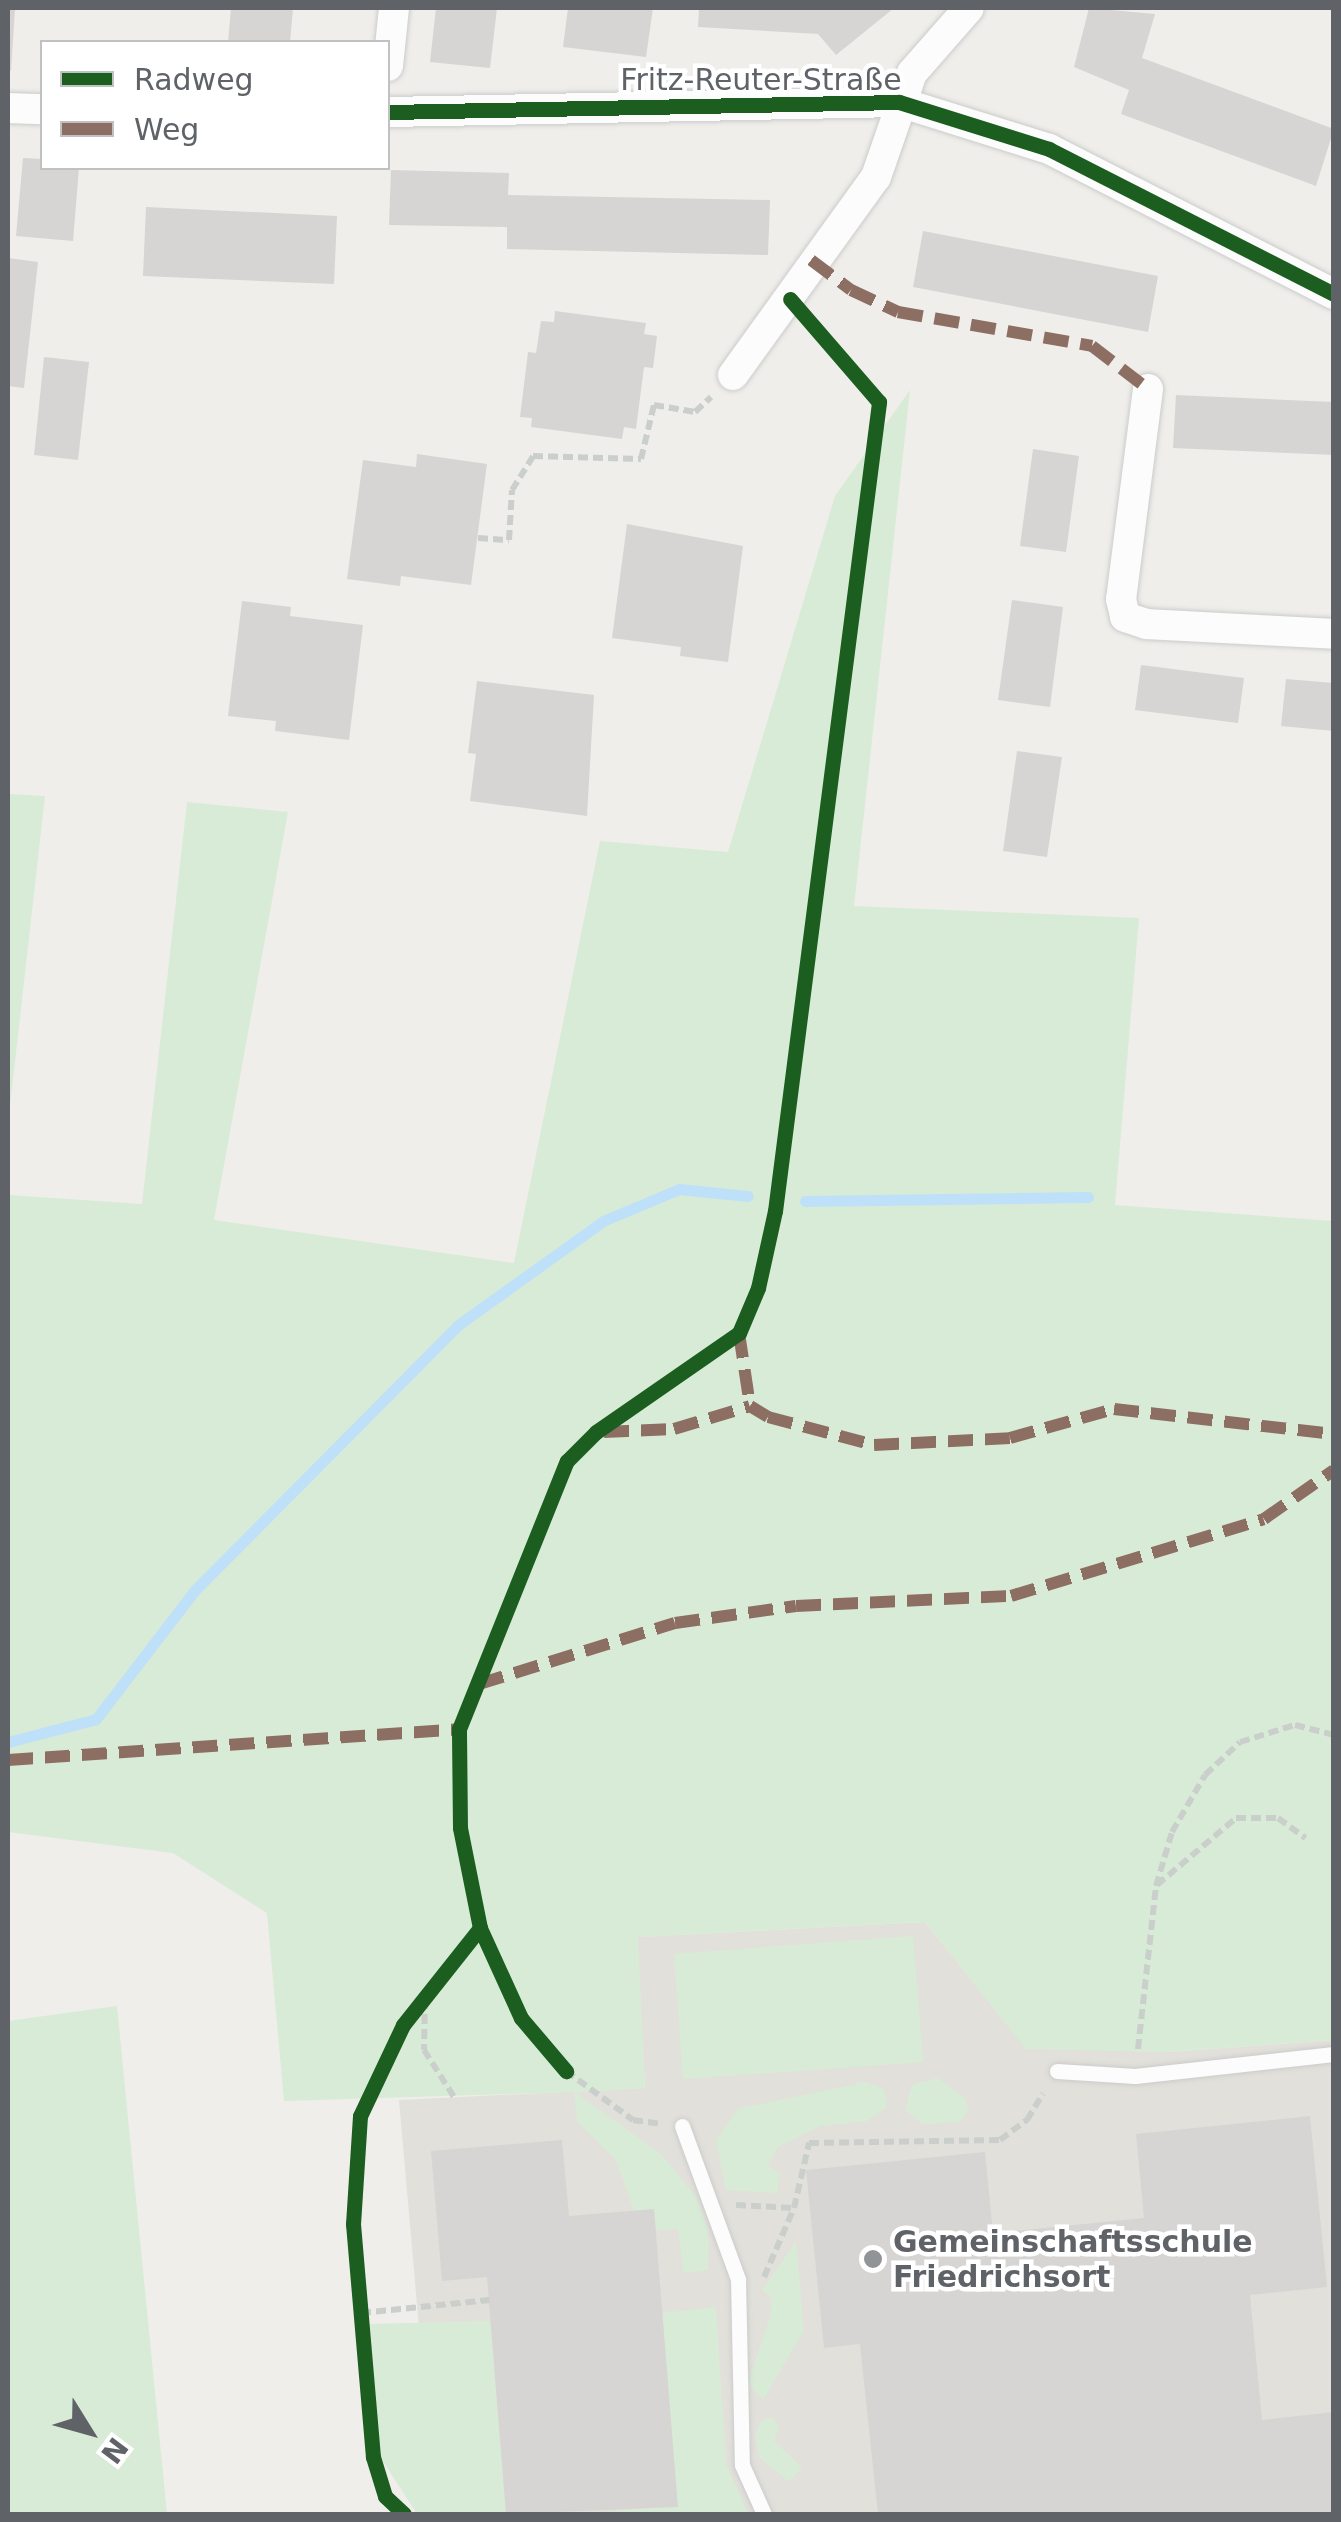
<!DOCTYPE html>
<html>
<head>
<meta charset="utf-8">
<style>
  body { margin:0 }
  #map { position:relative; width:1341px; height:2522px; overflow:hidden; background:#efeeea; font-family:"DejaVu Sans",sans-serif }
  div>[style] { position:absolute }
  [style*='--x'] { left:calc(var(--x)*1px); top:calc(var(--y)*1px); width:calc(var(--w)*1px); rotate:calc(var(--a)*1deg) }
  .education>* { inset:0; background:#e2e0da }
  .green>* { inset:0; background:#d8ebd6 }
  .stream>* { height:11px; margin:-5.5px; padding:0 5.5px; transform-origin:5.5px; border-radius:5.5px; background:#bfe0f9 }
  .building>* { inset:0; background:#d6d5d3 }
  .path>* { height:6px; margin-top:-3px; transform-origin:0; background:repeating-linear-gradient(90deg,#cacfcc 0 10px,transparent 0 15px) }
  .roads { filter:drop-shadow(0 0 2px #cbcccc) drop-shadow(0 0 2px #cbcccc) }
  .service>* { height:15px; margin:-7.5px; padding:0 7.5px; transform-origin:7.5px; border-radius:7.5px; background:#fdfcfc }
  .minor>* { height:30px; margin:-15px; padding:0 15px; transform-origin:15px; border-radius:15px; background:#fdfcfc }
  .quiet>* { height:12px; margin-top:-6px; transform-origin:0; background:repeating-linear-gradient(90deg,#8d6e63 0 25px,transparent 0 37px) }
  .cycleway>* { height:15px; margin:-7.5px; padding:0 7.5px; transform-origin:7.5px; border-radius:7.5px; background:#1b5e20 }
  .dots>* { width:28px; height:28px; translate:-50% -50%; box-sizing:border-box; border:5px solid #fff; border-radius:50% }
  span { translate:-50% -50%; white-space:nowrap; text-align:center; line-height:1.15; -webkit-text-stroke:9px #fff; paint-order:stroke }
  .street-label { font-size:30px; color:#5f6368 }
  .poi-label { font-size:30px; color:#5f6368; font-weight:700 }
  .left { translate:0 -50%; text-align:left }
  .frame { position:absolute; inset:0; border:10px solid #5f6368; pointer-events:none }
  .legend { position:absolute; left:40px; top:40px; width:350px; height:130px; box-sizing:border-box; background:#fff; border:2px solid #bfc1c3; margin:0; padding:12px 18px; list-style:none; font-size:30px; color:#5f6368 }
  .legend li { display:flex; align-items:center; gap:20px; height:50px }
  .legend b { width:50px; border:2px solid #bfc1c3 }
  .north { position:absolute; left:40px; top:2382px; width:100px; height:100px; -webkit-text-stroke:8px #fff; paint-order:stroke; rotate:127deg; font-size:28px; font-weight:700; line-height:40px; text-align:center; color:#5f6368 }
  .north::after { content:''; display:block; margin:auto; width:35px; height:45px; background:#5f6368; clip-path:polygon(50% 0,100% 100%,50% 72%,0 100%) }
</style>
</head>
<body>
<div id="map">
  <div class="education">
    <div style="clip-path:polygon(925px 1922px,1026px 2048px,1167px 2052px,1333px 2040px,1333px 2514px,459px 2514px,427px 2418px,399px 2100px,645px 2088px,637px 1937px)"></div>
  </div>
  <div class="green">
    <div style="clip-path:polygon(910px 390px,854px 906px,1139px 918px,1115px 1205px,1333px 1221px,1333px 2040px,1167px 2052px,1026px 2049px,925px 1922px,638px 1937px,645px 2088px,576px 2093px,661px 2154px,697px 2198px,708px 2231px,708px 2270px,684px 2273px,678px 2229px,656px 2230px,654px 2209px,634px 2211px,616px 2160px,577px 2122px,574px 2092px,284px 2101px,267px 1913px,173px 1853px,8px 1832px,8px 1195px,142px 1204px,187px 802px,288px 812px,214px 1220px,514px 1263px,600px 841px,728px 852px,835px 496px)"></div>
    <div style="clip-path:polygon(8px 794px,45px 796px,8px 1124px)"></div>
    <div style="clip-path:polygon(913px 1936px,923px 2062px,683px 2079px,674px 1954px)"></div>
    <div style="clip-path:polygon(117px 2006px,167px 2514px,8px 2514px,8px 2021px)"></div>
    <div style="clip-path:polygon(937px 2078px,965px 2098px,968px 2111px,959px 2122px,923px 2124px,905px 2110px,912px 2085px)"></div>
    <div style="clip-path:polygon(865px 2082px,884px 2089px,887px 2107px,867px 2121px,820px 2126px,778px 2147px,768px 2166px,780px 2174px,777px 2193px,726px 2190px,716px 2140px,738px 2109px)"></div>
    <div style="clip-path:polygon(796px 2242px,804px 2330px,763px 2400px,748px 2384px,771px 2314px,771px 2297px,762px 2290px)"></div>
    <div style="clip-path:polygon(716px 2307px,726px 2464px,748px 2514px,578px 2514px,677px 2506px,662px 2313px)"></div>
    <div style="clip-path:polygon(490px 2321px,506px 2514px,417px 2514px,381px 2458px,366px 2324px)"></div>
    <div style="clip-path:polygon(773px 2417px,779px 2428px,774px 2441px,802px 2467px,789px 2482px,760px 2458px,755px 2436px,760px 2422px)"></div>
  </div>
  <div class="stream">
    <div style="--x:805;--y:1201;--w:283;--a:-0.8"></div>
    <div style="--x:8;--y:1742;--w:91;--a:-14.6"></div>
    <div style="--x:96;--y:1719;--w:163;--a:-52.5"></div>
    <div style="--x:195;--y:1590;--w:373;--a:-45.2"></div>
    <div style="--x:458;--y:1325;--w:178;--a:-35.6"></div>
    <div style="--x:603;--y:1221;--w:82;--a:-22.8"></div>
    <div style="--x:679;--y:1189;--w:69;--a:5.8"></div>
  </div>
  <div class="building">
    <div style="clip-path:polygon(8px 8px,15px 8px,11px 71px,8px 70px)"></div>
    <div style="clip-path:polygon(231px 8px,293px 8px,290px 42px,228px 42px)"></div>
    <div style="clip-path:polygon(436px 8px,497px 8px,490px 68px,430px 62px)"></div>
    <div style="clip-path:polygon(568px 8px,653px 8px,646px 57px,563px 47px)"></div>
    <div style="clip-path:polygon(699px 8px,894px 8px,836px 55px,818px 34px,698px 27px)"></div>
    <div style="clip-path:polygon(1089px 8px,1155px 14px,1142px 58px,1334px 129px,1316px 186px,1121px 114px,1129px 90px,1074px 67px)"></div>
    <div style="clip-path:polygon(23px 158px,42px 159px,42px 168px,79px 168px,73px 241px,16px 236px)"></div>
    <div style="clip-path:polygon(391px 170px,509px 173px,508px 195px,770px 200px,768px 255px,507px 249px,507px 227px,389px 225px)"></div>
    <div style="clip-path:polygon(146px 207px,337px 216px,334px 284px,143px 276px)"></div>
    <div style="clip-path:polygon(923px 231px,1158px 276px,1148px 332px,913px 287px)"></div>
    <div style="clip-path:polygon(8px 258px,38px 262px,24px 388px,8px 386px)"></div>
    <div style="clip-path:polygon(555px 311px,646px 323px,644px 334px,657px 336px,653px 368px,644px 367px,636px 429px,624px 427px,622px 439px,531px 427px,532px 418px,520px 417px,528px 352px,536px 353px,541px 321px,554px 322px)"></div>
    <div style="clip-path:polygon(44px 357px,89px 362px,78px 460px,34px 455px)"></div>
    <div style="clip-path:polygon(1176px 395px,1334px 402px,1334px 455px,1173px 448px)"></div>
    <div style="clip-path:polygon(1033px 449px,1079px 456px,1066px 552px,1020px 546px)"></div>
    <div style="clip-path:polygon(417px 454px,487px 464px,471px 585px,401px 576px,400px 586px,347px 579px,363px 460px,416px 467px)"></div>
    <div style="clip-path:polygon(627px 524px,743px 546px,728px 662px,680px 656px,681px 647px,612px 638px)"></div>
    <div style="clip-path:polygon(1012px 600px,1063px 607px,1050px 707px,998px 700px)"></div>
    <div style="clip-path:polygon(242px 601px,291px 607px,290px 616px,363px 625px,349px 740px,275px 731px,276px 721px,228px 716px)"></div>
    <div style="clip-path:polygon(1141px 665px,1244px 678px,1238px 723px,1135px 710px)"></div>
    <div style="clip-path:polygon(1286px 679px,1334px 683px,1334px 731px,1281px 726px)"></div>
    <div style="clip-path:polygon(477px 681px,594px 695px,587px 816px,470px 801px,476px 754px,468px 753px)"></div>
    <div style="clip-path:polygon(1017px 751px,1062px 757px,1047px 857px,1003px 851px)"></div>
    <div style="clip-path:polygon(1310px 2116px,1327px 2287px,1250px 2295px,1262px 2420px,1334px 2412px,1334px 2514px,878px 2514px,860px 2344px,824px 2348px,806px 2170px,985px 2152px,993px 2233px,1144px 2218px,1136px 2134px)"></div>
    <div style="clip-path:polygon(562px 2140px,569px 2216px,654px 2209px,678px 2507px,506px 2514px,487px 2277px,442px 2281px,431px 2151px)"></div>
  </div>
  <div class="path">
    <div style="--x:478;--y:538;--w:31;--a:4"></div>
    <div style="--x:509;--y:540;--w:50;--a:-86.6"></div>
    <div style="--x:512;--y:490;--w:40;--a:-58"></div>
    <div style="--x:533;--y:456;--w:108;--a:1.6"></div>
    <div style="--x:641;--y:459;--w:56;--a:-76.5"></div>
    <div style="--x:654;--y:405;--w:42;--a:9.7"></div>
    <div style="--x:695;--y:412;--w:22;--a:-43"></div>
    <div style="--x:1157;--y:1885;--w:104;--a:-40.3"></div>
    <div style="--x:1236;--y:1818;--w:42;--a:0"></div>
    <div style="--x:1278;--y:1818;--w:34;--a:36"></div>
    <div style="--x:480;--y:1928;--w:99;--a:65.5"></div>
    <div style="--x:521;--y:2018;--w:70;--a:49.7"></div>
    <div style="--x:566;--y:2071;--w:83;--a:36.2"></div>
    <div style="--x:633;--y:2120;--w:27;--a:8"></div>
    <div style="--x:425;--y:1999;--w:51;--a:91.1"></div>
    <div style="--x:424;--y:2050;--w:56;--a:57.4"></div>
    <div style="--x:1138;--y:2049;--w:164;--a:-83.7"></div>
    <div style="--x:1156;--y:1886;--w:56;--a:-73.5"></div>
    <div style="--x:1172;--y:1832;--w:66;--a:-59.9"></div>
    <div style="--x:1205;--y:1775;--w:48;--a:-43.3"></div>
    <div style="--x:1240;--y:1742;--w:58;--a:-17.2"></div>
    <div style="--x:1295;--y:1725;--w:40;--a:14.4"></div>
    <div style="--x:736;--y:2205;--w:57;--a:3"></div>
    <div style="--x:764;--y:2277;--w:75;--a:-66.5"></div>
    <div style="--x:794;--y:2208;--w:67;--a:-77"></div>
    <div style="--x:809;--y:2143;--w:191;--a:-0.9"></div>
    <div style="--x:1000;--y:2140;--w:34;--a:-37"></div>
    <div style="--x:1027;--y:2120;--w:31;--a:-59"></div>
    <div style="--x:361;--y:2313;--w:129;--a:-5.8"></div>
    <div style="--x:404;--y:2514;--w:26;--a:-137"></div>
    <div style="--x:385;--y:2496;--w:41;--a:-107.1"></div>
    <div style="--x:373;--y:2457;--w:234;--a:-94.9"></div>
    <div style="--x:353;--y:2224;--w:108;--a:-86.3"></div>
    <div style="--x:360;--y:2116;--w:101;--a:-64.7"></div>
    <div style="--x:403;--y:2025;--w:124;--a:-51.6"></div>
    <div style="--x:480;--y:1928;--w:102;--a:-101.3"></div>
    <div style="--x:460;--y:1828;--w:99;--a:-90.6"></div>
    <div style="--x:459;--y:1729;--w:289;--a:-68.1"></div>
    <div style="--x:567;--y:1461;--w:41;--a:-45"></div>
    <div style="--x:596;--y:1432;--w:174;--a:-34.7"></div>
    <div style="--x:739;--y:1333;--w:49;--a:-67.1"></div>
    <div style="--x:758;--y:1288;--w:79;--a:-77.6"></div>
    <div style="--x:775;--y:1211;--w:816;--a:-82.67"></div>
    <div style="--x:879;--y:402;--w:106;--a:-130.8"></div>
  </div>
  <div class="roads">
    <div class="service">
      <div style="--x:1057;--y:2071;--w:78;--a:3.7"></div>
      <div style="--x:1135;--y:2076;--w:200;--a:-6.3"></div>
      <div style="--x:682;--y:2126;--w:163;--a:69.9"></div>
      <div style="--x:738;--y:2279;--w:186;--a:88.8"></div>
      <div style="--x:742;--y:2465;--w:54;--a:65.8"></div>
    </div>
    <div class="minor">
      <div style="--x:388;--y:66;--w:58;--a:-84.1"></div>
      <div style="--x:8;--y:108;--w:34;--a:2"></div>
      <div style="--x:388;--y:112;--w:511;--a:-1.12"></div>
      <div style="--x:899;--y:102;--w:157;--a:17.4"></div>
      <div style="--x:1049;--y:149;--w:320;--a:27"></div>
      <div style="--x:733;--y:375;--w:244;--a:-54.2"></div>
      <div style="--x:876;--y:177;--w:110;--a:-70.9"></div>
      <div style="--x:912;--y:73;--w:86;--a:-48.8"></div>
      <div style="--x:1148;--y:389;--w:212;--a:97.3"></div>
      <div style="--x:1121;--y:599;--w:18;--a:77"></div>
      <div style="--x:1125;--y:617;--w:22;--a:18"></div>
      <div style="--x:1146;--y:624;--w:188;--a:3"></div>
    </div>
  </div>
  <div class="quiet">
    <div style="--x:811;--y:260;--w:50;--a:36.9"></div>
    <div style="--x:851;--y:290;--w:52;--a:25.1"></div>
    <div style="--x:898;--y:312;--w:197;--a:9.9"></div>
    <div style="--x:1092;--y:346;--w:71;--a:37.5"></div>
    <div style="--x:739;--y:1333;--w:74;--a:81.4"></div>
    <div style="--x:750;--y:1406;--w:21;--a:31"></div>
    <div style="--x:768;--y:1417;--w:110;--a:14.8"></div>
    <div style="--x:874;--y:1445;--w:136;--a:-2.9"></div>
    <div style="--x:1010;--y:1438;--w:108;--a:-15.6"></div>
    <div style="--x:1114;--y:1409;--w:221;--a:6.5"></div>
    <div style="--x:604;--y:1432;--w:70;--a:-2.5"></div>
    <div style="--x:674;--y:1429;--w:79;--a:-16.8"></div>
    <div style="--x:479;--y:1684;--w:205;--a:-17.3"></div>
    <div style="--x:675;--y:1623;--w:122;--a:-8"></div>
    <div style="--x:796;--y:1606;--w:215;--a:-2.7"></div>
    <div style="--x:1011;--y:1596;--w:264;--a:-16.9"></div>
    <div style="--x:1264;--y:1519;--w:85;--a:-35"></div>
    <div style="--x:8;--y:1760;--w:452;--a:-3.9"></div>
  </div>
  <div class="cycleway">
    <div style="--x:388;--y:112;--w:511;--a:-1.12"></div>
    <div style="--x:899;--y:102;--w:157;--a:17.4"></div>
    <div style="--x:1049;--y:149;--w:320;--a:27"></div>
    <div style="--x:480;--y:1928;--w:99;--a:65.5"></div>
    <div style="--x:521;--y:2018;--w:70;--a:49.7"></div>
    <div style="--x:404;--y:2514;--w:26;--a:-137"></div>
    <div style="--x:385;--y:2496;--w:41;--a:-107.1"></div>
    <div style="--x:373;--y:2457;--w:234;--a:-94.9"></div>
    <div style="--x:353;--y:2224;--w:108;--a:-86.3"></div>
    <div style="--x:360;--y:2116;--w:101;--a:-64.7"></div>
    <div style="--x:403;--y:2025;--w:124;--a:-51.6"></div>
    <div style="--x:480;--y:1928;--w:102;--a:-101.3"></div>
    <div style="--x:460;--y:1828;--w:99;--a:-90.6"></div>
    <div style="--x:459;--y:1729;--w:289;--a:-68.1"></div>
    <div style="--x:567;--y:1461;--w:41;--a:-45"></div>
    <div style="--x:596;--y:1432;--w:174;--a:-34.7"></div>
    <div style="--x:739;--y:1333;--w:49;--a:-67.1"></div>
    <div style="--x:758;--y:1288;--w:79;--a:-77.6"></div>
    <div style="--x:775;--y:1211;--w:816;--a:-82.67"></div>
    <div style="--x:879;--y:402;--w:136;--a:-130.8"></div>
  </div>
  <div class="dots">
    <div style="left:873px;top:2259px;background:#919496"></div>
  </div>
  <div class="street-label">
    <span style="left:761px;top:80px">Fritz-Reuter-Straße</span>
  </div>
  <div class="poi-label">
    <span class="left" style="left:893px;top:2259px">Gemeinschaftsschule<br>Friedrichsort</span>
  </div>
  <div class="frame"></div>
  <ul class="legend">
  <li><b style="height:12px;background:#1b5e20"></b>Radweg</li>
  <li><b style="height:12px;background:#8d6e63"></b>Weg</li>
  </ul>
  <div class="north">N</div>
</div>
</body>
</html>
